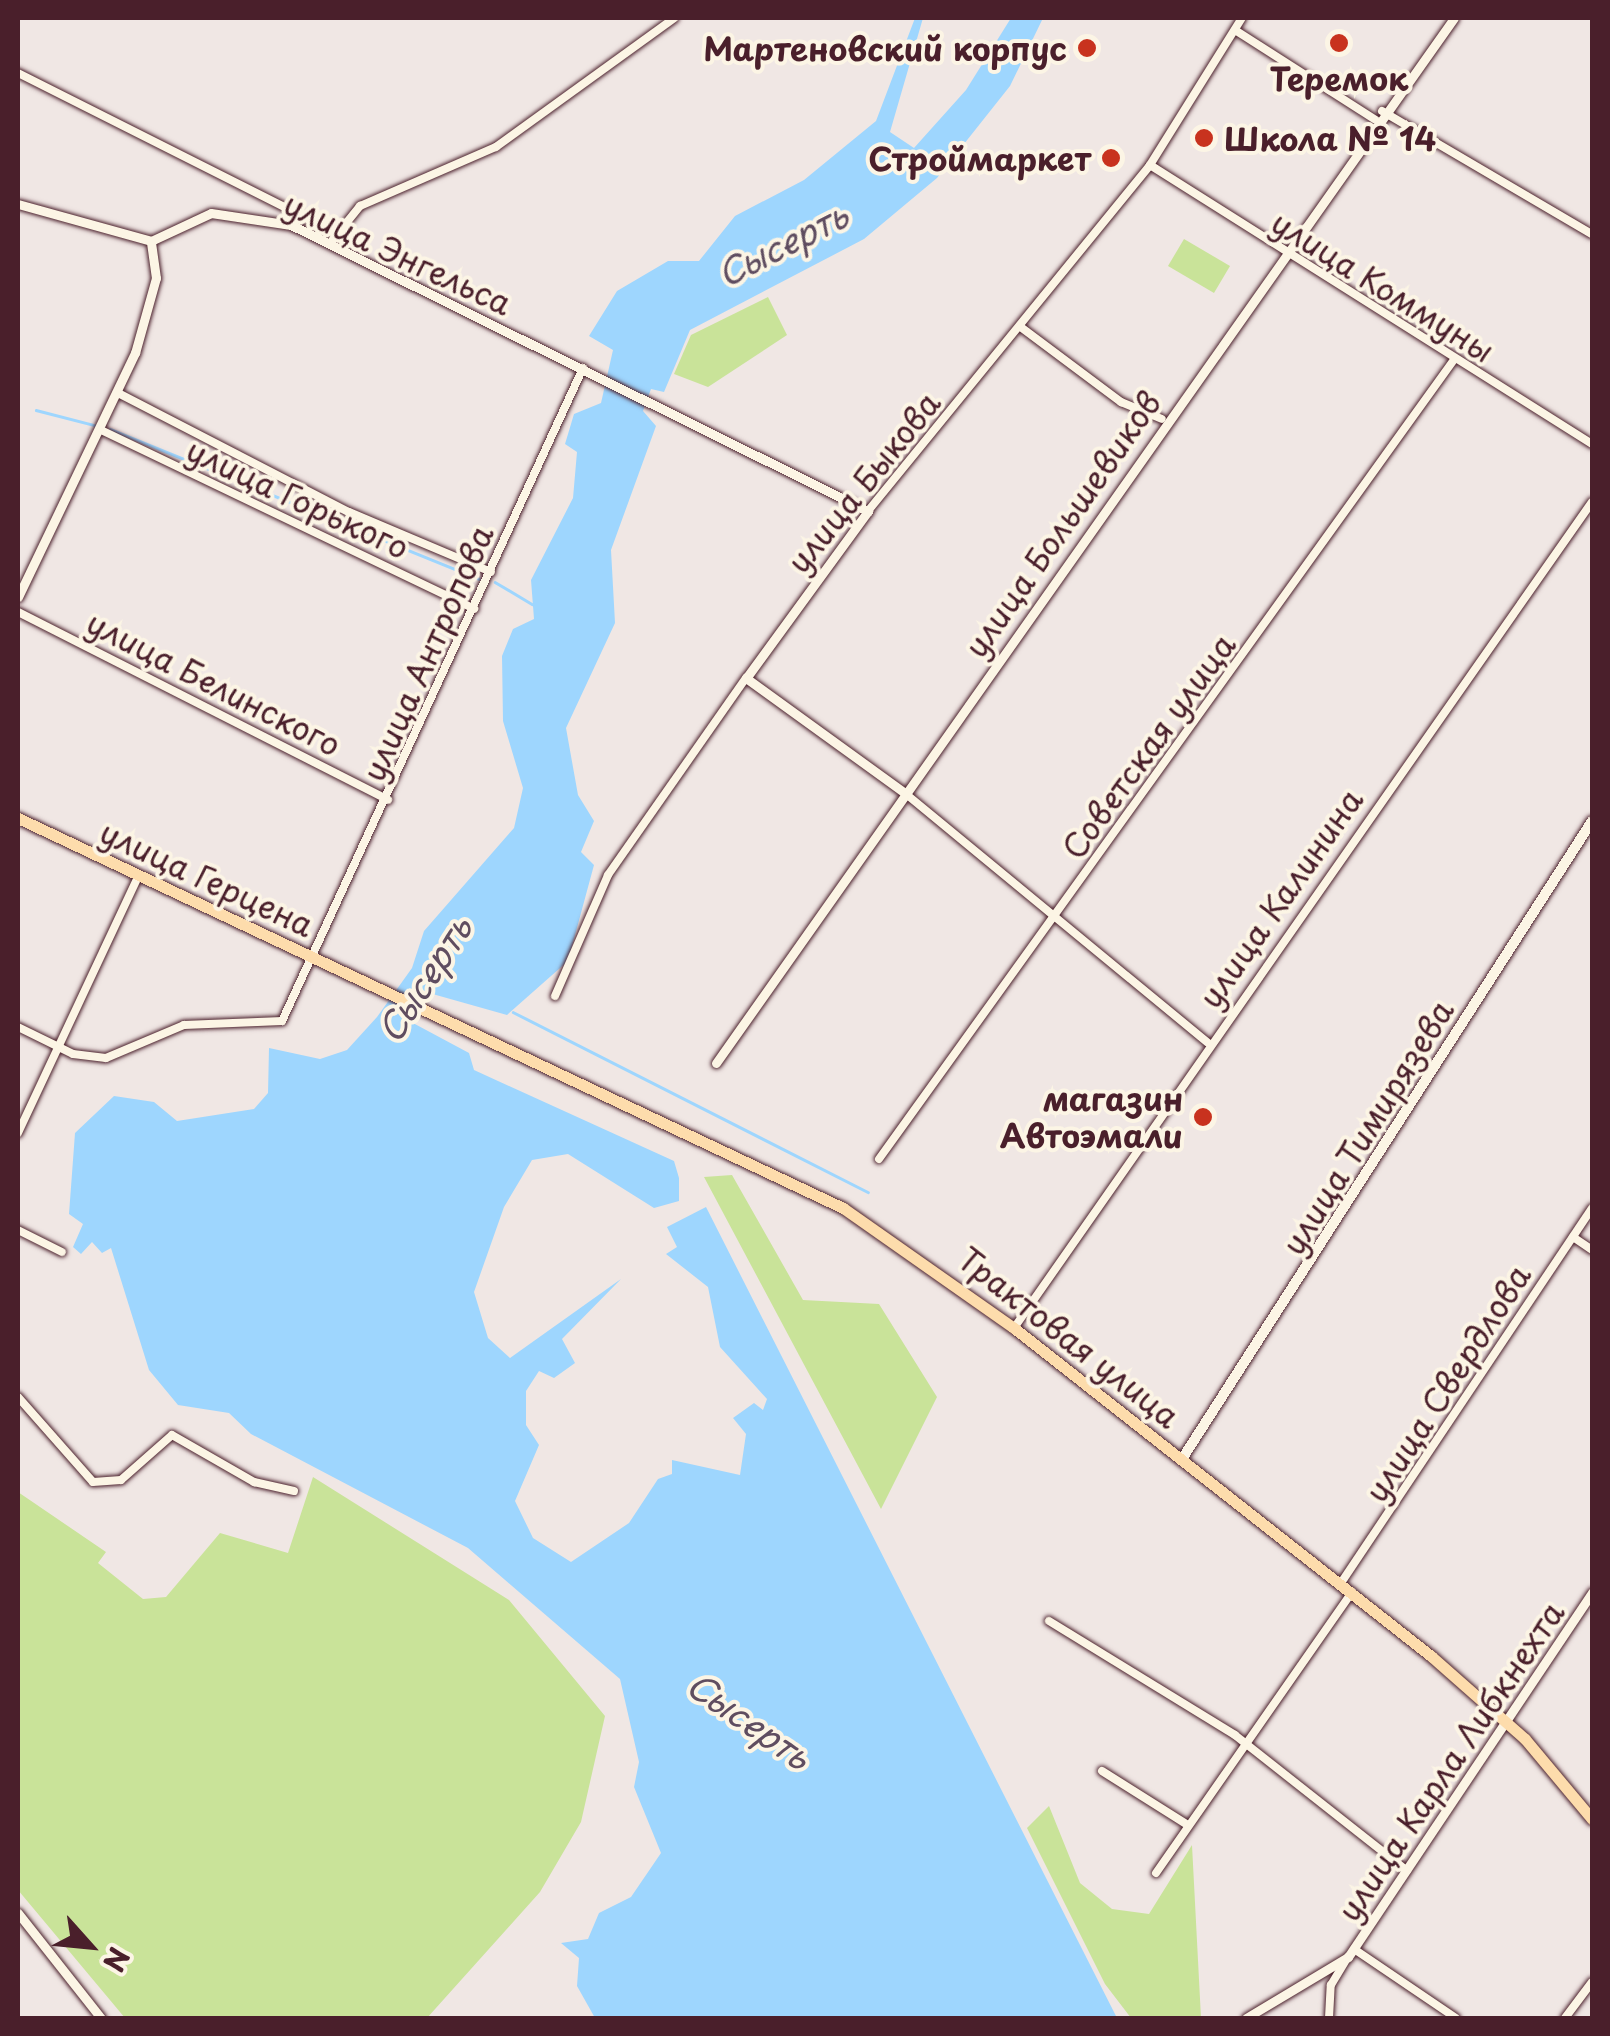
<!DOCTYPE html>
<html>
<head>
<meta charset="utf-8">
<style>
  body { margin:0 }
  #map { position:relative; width:1610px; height:2036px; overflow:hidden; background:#f0e7e4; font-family:"Playpen Sans",sans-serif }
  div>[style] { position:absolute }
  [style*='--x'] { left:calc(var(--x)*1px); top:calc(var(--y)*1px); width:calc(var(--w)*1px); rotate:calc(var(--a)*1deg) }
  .green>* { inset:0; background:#c9e399 }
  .water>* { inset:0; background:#9ed6fe }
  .stream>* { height:2.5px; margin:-1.25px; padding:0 1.25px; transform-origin:1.25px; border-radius:1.25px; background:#9ed6fe }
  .roads { filter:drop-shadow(0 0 2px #4a1f2b) drop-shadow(0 0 2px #4a1f2b) }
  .minor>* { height:8px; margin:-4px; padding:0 4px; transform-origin:4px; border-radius:4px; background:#fcf5e5 }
  .tertiary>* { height:9px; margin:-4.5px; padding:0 4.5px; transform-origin:4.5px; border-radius:4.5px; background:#fcf5e5 }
  .secondary>* { height:10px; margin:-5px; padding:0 5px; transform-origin:5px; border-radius:5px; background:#fcf5e5 }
  .primary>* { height:11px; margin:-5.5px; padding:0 5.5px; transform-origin:5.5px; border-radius:5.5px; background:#fddcac }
  .dots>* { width:28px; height:28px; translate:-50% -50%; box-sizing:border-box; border:5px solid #fcf5e5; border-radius:50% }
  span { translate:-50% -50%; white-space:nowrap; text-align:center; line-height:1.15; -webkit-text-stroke:8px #fcf5e5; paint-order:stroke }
  .poi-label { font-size:32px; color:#4a1f2b; font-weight:700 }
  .right { translate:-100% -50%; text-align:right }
  .left { translate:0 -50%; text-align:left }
  .street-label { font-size:32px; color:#4a1f2b }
  .water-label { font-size:35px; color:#5f4d60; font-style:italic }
  .frame { position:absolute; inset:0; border:20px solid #4a1f2b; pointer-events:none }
  .north { position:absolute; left:40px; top:1896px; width:100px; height:100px; -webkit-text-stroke:8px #fcf5e5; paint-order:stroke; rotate:117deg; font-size:28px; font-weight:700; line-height:40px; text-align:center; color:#4a1f2b }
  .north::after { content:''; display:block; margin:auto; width:35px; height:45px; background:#4a1f2b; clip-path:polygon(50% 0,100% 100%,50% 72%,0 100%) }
</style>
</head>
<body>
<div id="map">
  <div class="green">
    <div style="clip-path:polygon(1184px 239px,1230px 266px,1214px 293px,1168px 266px)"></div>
    <div style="clip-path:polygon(768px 297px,787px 335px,708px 387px,674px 374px,691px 335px)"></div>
    <div style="clip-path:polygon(732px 1175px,803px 1300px,879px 1304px,937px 1397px,881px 1509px,704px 1177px)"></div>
    <div style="clip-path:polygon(313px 1477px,509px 1600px,605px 1716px,581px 1822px,540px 1892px,427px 2018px,125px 2018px,18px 1890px,18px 1492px,106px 1552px,98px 1563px,143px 1599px,166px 1597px,220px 1533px,288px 1553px)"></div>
    <div style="clip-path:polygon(1049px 1806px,1080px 1883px,1112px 1909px,1149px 1914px,1192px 1845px,1201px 2018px,1131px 2018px,1105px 1984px,1027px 1828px)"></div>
  </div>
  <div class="water">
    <div style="clip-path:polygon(915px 18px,923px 18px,890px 132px,914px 148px,966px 90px,1011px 18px,1043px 18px,1010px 86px,937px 178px,864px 239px,690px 330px,664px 392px,651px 389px,643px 411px,656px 426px,611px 550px,615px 623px,566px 728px,578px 795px,594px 821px,581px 852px,594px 865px,568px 961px,507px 1015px,429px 993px,412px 1008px,413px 1023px,469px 1053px,474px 1070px,674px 1161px,679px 1178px,679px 1201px,654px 1208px,568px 1154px,532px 1160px,504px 1207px,474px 1292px,488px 1338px,510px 1358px,621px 1279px,562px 1339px,575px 1363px,554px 1378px,539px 1371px,526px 1391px,526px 1425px,539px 1445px,515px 1501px,533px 1538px,571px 1562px,629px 1523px,658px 1479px,672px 1474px,672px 1460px,740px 1475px,746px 1434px,733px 1418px,754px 1403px,763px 1410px,767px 1399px,720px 1347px,708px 1287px,666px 1254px,677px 1247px,667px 1227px,706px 1207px,1117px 2018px,595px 2018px,577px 1986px,579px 1958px,561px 1943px,588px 1939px,599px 1913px,631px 1897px,661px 1853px,634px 1787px,639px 1762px,620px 1679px,468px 1548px,251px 1434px,229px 1413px,178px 1405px,149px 1370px,111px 1248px,102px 1253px,92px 1242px,81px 1254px,73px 1247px,83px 1224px,69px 1214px,75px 1133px,114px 1096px,154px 1102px,177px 1121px,254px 1109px,268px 1093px,269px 1048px,320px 1059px,347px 1050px,377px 1017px,412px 968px,424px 931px,514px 828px,523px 788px,503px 721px,502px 656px,513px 629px,534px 619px,531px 580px,573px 498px,577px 452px,565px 444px,574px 414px,601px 403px,613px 350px,589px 336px,617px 291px,668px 261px,699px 261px,735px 216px,804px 180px,876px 121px)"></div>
  </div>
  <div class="stream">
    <div style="--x:36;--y:410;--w:60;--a:14.5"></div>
    <div style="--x:110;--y:429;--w:398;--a:22.1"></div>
    <div style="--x:495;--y:582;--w:43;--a:30.7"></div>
    <div style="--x:513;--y:1012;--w:398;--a:26.9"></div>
  </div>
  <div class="roads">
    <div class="minor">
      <div style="--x:1235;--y:30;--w:167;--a:32.6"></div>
      <div style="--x:18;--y:73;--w:354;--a:26.7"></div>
      <div style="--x:1382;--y:111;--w:243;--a:30.4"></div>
      <div style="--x:1150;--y:165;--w:523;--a:32.26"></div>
      <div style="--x:330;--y:243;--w:48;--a:-51"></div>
      <div style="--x:360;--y:206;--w:148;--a:-23.5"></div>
      <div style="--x:496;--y:147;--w:220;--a:-35.9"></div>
      <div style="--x:1022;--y:328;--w:124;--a:36.8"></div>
      <div style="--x:1121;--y:402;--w:44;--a:22.5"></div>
      <div style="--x:118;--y:393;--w:260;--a:27.3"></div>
      <div style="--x:349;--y:512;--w:154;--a:22.9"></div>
      <div style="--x:101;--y:430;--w:414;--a:25.6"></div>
      <div style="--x:868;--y:511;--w:446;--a:-50.8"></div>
      <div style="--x:1150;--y:165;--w:173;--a:-58"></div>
      <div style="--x:18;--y:612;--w:415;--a:26.9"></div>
      <div style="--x:906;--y:794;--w:391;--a:39.5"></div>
      <div style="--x:555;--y:996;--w:132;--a:-66.3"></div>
      <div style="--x:608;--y:875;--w:241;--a:-55"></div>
      <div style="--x:18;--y:1027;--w:61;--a:26.1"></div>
      <div style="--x:73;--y:1054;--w:33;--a:7"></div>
      <div style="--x:106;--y:1058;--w:85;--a:-22.9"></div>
      <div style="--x:184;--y:1025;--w:98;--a:-2.3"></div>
      <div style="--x:282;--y:1021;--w:719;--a:-65.25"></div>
      <div style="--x:18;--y:1133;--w:283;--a:-64.9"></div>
      <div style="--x:879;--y:1159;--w:983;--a:-54.27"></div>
      <div style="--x:18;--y:1230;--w:49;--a:26.6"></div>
      <div style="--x:1573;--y:1237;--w:23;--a:34"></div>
      <div style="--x:1014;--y:1328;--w:1008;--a:-55.02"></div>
      <div style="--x:18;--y:1397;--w:113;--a:48.6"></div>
      <div style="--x:93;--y:1482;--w:28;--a:-4"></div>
      <div style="--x:121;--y:1480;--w:68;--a:-41.4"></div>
      <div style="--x:172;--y:1435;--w:95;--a:29.8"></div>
      <div style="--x:254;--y:1482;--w:41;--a:12.7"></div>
      <div style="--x:1341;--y:1583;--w:451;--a:-56.2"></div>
      <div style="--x:1049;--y:1621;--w:218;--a:31.5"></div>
      <div style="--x:1235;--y:1735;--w:219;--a:38.3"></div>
      <div style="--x:1102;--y:1771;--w:99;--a:32.2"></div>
      <div style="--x:1156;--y:1873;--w:343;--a:-55.1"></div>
      <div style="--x:1354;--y:1949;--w:123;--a:34.1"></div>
      <div style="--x:1329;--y:2018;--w:33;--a:-87"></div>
      <div style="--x:1331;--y:1985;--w:33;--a:-59"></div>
      <div style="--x:1565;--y:2018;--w:45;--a:-53.1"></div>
    </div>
    <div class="tertiary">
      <div style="--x:18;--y:204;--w:138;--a:15.5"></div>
      <div style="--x:151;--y:241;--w:66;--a:-25"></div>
      <div style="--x:211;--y:213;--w:81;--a:8.5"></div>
      <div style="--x:291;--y:225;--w:644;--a:26.37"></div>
      <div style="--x:868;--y:511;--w:207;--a:126.1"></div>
      <div style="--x:746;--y:678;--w:198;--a:35.9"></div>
      <div style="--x:18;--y:597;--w:271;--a:-64.4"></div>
      <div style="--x:135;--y:353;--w:78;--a:-74.4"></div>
      <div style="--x:156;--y:278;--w:37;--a:-98"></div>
      <div style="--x:716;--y:1063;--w:1279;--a:-54.77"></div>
      <div style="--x:18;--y:1913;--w:134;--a:51.7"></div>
      <div style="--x:1246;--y:2018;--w:119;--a:-30.9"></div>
      <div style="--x:1348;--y:1957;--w:439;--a:-56.2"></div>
    </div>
    <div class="secondary">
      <div style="--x:1182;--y:1459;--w:758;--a:-57.27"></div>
    </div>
    <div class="primary">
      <div style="--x:18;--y:818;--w:913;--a:25.3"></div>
      <div style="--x:843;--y:1208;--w:209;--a:35.1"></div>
      <div style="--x:1014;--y:1328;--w:531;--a:38.19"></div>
      <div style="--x:1431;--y:1656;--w:125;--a:41.4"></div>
      <div style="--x:1525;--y:1739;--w:104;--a:50.1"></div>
    </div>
  </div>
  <div class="dots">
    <div style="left:1339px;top:43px;background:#c8321e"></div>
    <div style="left:1087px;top:48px;background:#c8321e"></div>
    <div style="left:1204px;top:138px;background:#c8321e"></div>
    <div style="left:1111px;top:158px;background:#c8321e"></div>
    <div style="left:1203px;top:1117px;background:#c8321e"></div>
  </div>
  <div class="poi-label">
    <span class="right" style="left:1067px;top:48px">Мартеновский корпус</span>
    <span style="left:1339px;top:78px">Теремок</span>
    <span class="left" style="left:1224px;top:138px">Школа № 14</span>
    <span class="right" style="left:1091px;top:158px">Строймаркет</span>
    <span class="right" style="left:1183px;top:1117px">магазин<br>Автоэмали</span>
  </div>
  <div class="street-label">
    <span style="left:398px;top:253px;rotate:25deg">улица Энгельса</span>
    <span style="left:1383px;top:286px;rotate:32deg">улица Коммуны</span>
    <span style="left:863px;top:482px;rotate:-51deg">улица Быкова</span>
    <span style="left:298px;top:498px;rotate:25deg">улица Горького</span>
    <span style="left:1062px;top:524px;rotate:-55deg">улица Большевиков</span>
    <span style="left:427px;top:653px;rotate:-66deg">улица Антропова</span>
    <span style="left:214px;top:683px;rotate:27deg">улица Белинского</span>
    <span style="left:1148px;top:746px;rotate:-54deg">Советская улица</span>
    <span style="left:207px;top:878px;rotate:25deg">улица Герцена</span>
    <span style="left:1280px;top:898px;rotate:-55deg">улица Калинина</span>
    <span style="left:1367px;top:1127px;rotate:-58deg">улица Тимирязева</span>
    <span style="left:1069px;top:1337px;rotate:38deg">Трактовая улица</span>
    <span style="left:1447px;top:1383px;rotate:-57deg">улица Свердлова</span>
    <span style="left:1450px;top:1761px;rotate:-56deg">улица Карла Либкнехта</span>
  </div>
  <div class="water-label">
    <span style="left:782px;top:244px;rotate:-27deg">Сысерть</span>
    <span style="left:424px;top:979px;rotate:-57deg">Сысерть</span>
    <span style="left:749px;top:1720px;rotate:35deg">Сысерть</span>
  </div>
  <div class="frame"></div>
  <div class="north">N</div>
</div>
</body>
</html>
